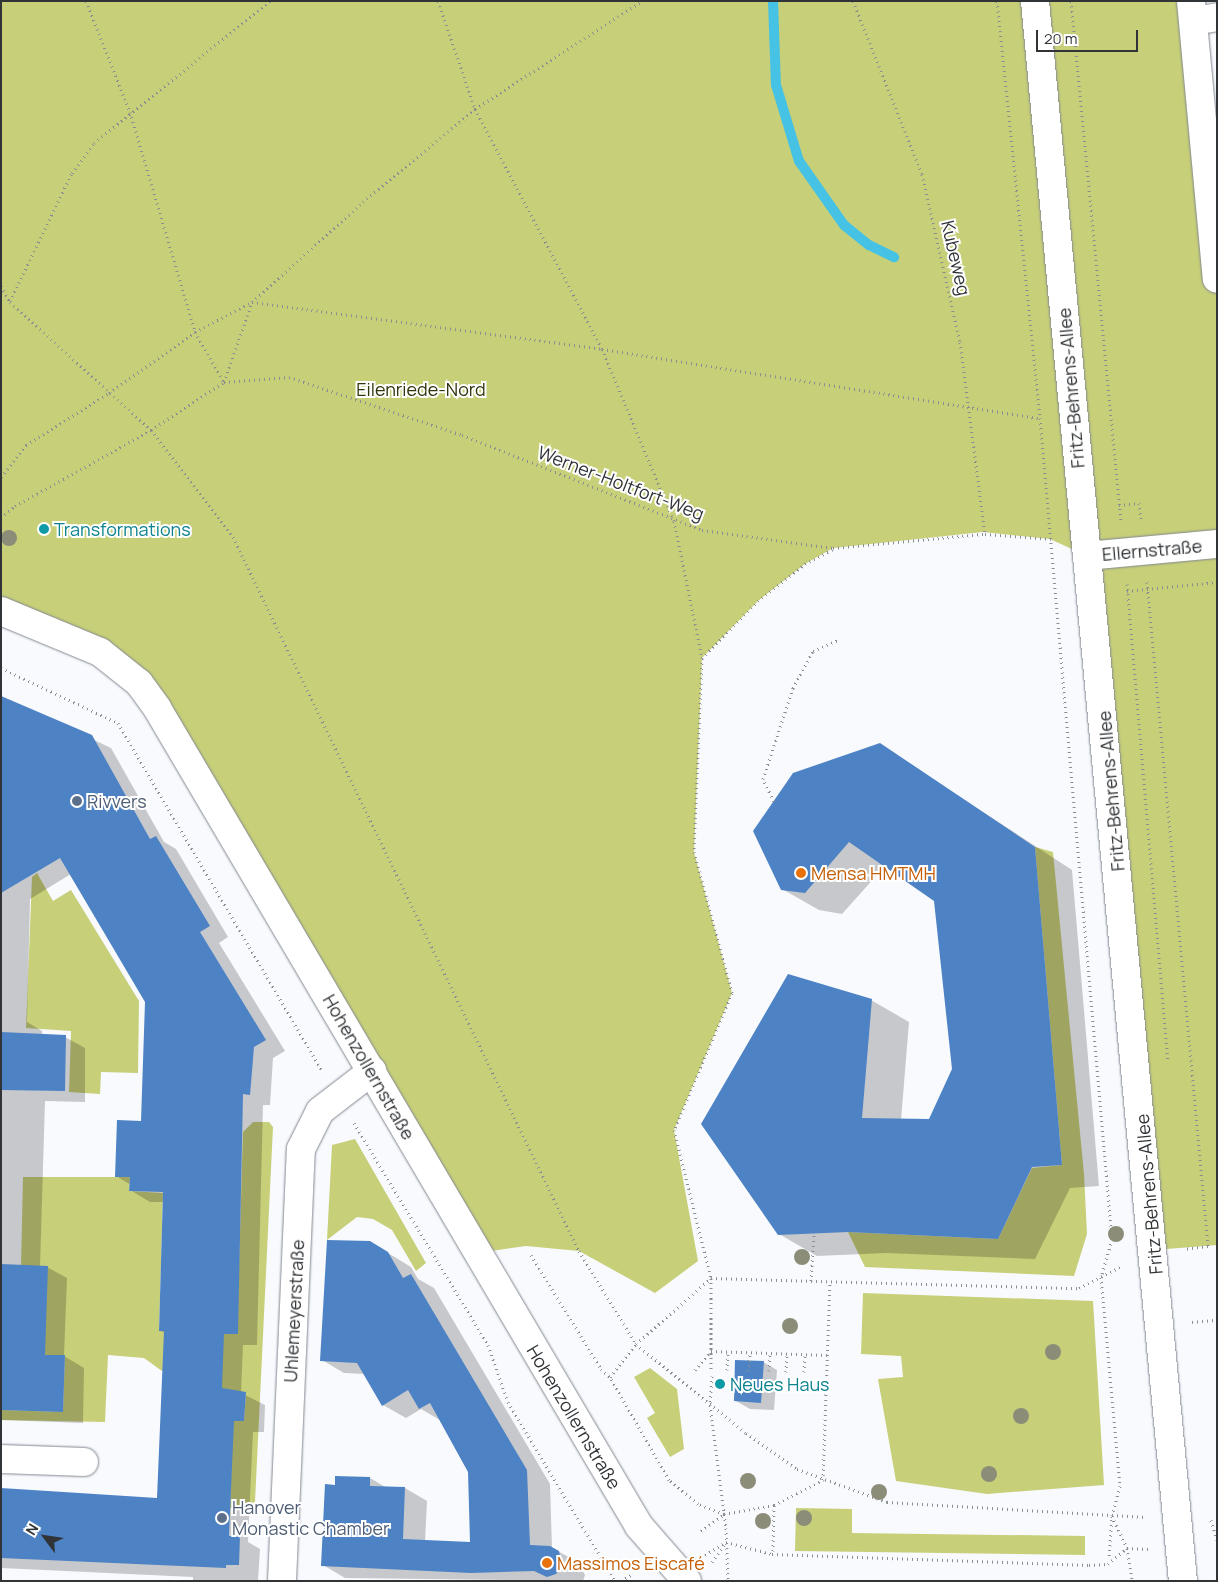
<!DOCTYPE html>
<html>
<head>
<meta charset="utf-8">
<style>
  body { margin:0 }
  #map { position:relative; width:1218px; height:1582px; overflow:hidden; background:#f8fafe; font-family:Manrope,sans-serif }
  div>[style] { position:absolute }
  [style*='--x'] { left:calc(var(--x)*1px); top:calc(var(--y)*1px); width:calc(var(--w)*1px); rotate:calc(var(--a)*1deg) }
  .green>* { inset:0; background:#c7cf79 }
  .shadow>* { inset:0; background:#0003 }
  .stream>* { height:10px; margin:-5px; padding:0 5px; transform-origin:5px; border-radius:5px; background:#46c3e4 }
  .building>* { inset:0; background:#4d82c5 }
  .path>* { height:3px; margin-top:-1.5px; transform-origin:0; background:repeating-linear-gradient(90deg,#8b8e91 0 1px,transparent 0 5px) }
  .roads { filter:drop-shadow(0 0 1px #828890) drop-shadow(0 0 1px #828890) }
  .minor>* { height:28px; margin:-14px; padding:0 14px; transform-origin:14px; border-radius:14px; background:#fff }
  .trees>* { width:16px; height:16px; margin:-8px; border-radius:50%; background:#8b8d79 }
  .dots>* { width:14px; height:14px; translate:-50% -50%; box-sizing:border-box; border:2px solid #fff; border-radius:50% }
  span { translate:-50% -50%; white-space:nowrap; text-align:center; line-height:1.15; -webkit-text-stroke:4px #fff; paint-order:stroke }
  .street-label { font-size:18px; color:#313437 }
  .park-label { font-size:18px; color:#31340c }
  .culture-label { font-size:18px; color:#0d838f }
  .left { translate:0 -50%; text-align:left }
  .service-label { font-size:18px; color:#4e5e75 }
  .food-label { font-size:18px; color:#c56008 }
  .frame { position:absolute; inset:0; border:2px solid #313437; pointer-events:none }
  .north { position:absolute; left:20px; top:1512px; width:50px; height:50px; -webkit-text-stroke:4px #fff; paint-order:stroke; rotate:301deg; font-size:14px; font-weight:700; line-height:20px; text-align:center; color:#313437 }
  .north::after { content:''; display:block; margin:auto; width:18px; height:22px; background:#313437; clip-path:polygon(50% 0,100% 100%,50% 72%,0 100%) }
  .scale { position:absolute; left:1036px; top:30px; width:102px; height:22px; box-sizing:border-box; border:2px solid #313437; border-top:0; padding-left:6px; font-size:15px; line-height:18px; white-space:nowrap; color:#313437; -webkit-text-stroke:4px #fff; paint-order:stroke }
</style>
</head>
<body>
<div id="map">
  <div class="green">
    <div style="clip-path:polygon(1px 1px,1191px 1px,1217px 279px,1217px 1245px,1154px 1250px,1087px 556px,1050px 539px,983px 532px,833px 548px,805px 564px,758px 601px,702px 658px,694px 852px,732px 993px,674px 1130px,698px 1261px,655px 1293px,579px 1251px,526px 1246px,477px 1253px,139px 683px,1px 611px)"></div>
    <div style="clip-path:polygon(1035px 847px,1053px 852px,1084px 1174px,1087px 1234px,1074px 1276px,865px 1267px,848px 1232px,998px 1239px,1032px 1168px,1062px 1165px)"></div>
    <div style="clip-path:polygon(37px 873px,53px 901px,71px 890px,139px 1001px,138px 1073px,101px 1072px,100px 1094px,69px 1092px,71px 1031px,26px 1028px,32px 877px)"></div>
    <div style="clip-path:polygon(253px 1122px,269px 1122px,273px 1127px,255px 1502px,251px 1507px,230px 1508px,233px 1421px,244px 1420px,246px 1393px,220px 1388px,190px 1372px,162px 1371px,144px 1358px,108px 1355px,105px 1422px,1px 1420px,1px 1410px,63px 1412px,65px 1355px,44px 1355px,21px 1265px,23px 1177px,130px 1177px,129px 1191px,163px 1193px,159px 1331px,237px 1334px,243px 1132px)"></div>
    <div style="clip-path:polygon(355px 1139px,426px 1263px,416px 1271px,392px 1230px,373px 1219px,357px 1217px,327px 1240px,332px 1145px)"></div>
    <div style="clip-path:polygon(863px 1293px,1093px 1301px,1104px 1485px,987px 1494px,896px 1481px,878px 1379px,903px 1377px,901px 1356px,861px 1354px)"></div>
    <div style="clip-path:polygon(650px 1368px,677px 1389px,684px 1449px,670px 1457px,647px 1418px,655px 1413px,634px 1377px)"></div>
    <div style="clip-path:polygon(796px 1508px,852px 1509px,852px 1533px,1085px 1536px,1085px 1555px,795px 1551px)"></div>
  </div>
  <div class="shadow">
    <div style="clip-path:polygon(1px 696px,111px 748px,164px 842px,176px 849px,228px 937px,219px 943px,285px 1051px,273px 1058px,270px 1105px,263px 1105px,257px 1345px,243px 1345px,241px 1393px,265px 1405px,264px 1432px,253px 1432px,248px 1542px,260px 1549px,258px 1581px,193px 1581px,193px 1577px,1px 1568px,1px 1489px,158px 1500px,165px 1333px,160px 1331px,164px 1202px,150px 1202px,130px 1190px,131px 1185px,116px 1176px,142px 1122px,146px 1001px,71px 874px,30px 899px,27px 1022px,42px 1031px,42px 1035px,65px 1037px,85px 1048px,85px 1102px,45px 1101px,40px 1267px,47px 1267px,67px 1278px,64px 1356px,84px 1368px,83px 1423px,1px 1420px)"></div>
    <div style="clip-path:polygon(880px 745px,1072px 870px,1099px 1186px,1070px 1188px,1035px 1259px,886px 1253px,817px 1256px,779px 1234px,871px 1000px,909px 1022px,901px 1120px,930px 1121px,953px 1069px,935px 901px,885px 866px,842px 914px,819px 910px,782px 889px)"></div>
    <div style="clip-path:polygon(370px 1242px,411px 1267px,418px 1279px,434px 1288px,550px 1484px,552px 1548px,578px 1562px,585px 1575px,583px 1581px,345px 1578px,323px 1565px,336px 1486px,370px 1478px,387px 1488px,405px 1488px,427px 1501px,425px 1542px,471px 1543px,469px 1472px,440px 1420px,421px 1409px,406px 1418px,383px 1405px,365px 1374px,344px 1373px,322px 1360px)"></div>
    <div style="clip-path:polygon(763px 1362px,777px 1370px,774px 1410px,750px 1409px,736px 1401px)"></div>
  </div>
  <div class="stream">
    <div style="--x:773;--y:1;--w:84;--a:88"></div>
    <div style="--x:776;--y:85;--w:79;--a:73.2"></div>
    <div style="--x:799;--y:161;--w:78;--a:54.9"></div>
    <div style="--x:844;--y:225;--w:32;--a:39"></div>
    <div style="--x:869;--y:245;--w:28;--a:26"></div>
  </div>
  <div class="building">
    <div style="clip-path:polygon(1px 696px,92px 735px,150px 839px,156px 836px,210px 926px,200px 932px,266px 1040px,254px 1047px,250px 1095px,243px 1094px,238px 1334px,224px 1334px,222px 1388px,246px 1392px,244px 1421px,234px 1421px,229px 1536px,240px 1536px,239px 1565px,226px 1565px,226px 1568px,1px 1558px,1px 1488px,157px 1498px,164px 1331px,159px 1331px,163px 1192px,129px 1191px,130px 1177px,115px 1177px,117px 1120px,141px 1121px,145px 1002px,60px 858px,1px 893px)"></div>
    <div style="clip-path:polygon(880px 743px,1035px 847px,1062px 1165px,1032px 1167px,998px 1239px,848px 1232px,778px 1235px,701px 1124px,788px 974px,872px 999px,862px 1118px,929px 1119px,952px 1069px,934px 901px,849px 842px,805px 893px,781px 890px,753px 831px,793px 773px)"></div>
    <div style="clip-path:polygon(1px 1032px,66px 1035px,65px 1091px,1px 1090px)"></div>
    <div style="clip-path:polygon(327px 1240px,370px 1241px,388px 1252px,403px 1278px,411px 1274px,527px 1470px,530px 1545px,550px 1546px,559px 1551px,562px 1566px,556px 1574px,547px 1577px,534px 1571px,471px 1573px,321px 1566px,325px 1484px,335px 1485px,335px 1476px,370px 1477px,370px 1486px,405px 1487px,403px 1539px,470px 1542px,468px 1472px,430px 1403px,419px 1409px,408px 1390px,382px 1406px,357px 1363px,320px 1361px)"></div>
    <div style="clip-path:polygon(1px 1264px,48px 1266px,45px 1355px,65px 1355px,63px 1412px,1px 1410px)"></div>
    <div style="clip-path:polygon(735px 1360px,764px 1361px,761px 1403px,734px 1401px)"></div>
  </div>
  <div class="path">
    <div style="--x:86;--y:1;--w:119;--a:68.4"></div>
    <div style="--x:130;--y:112;--w:229;--a:73.5"></div>
    <div style="--x:195;--y:332;--w:58;--a:59.9"></div>
    <div style="--x:438;--y:1;--w:114;--a:71.1"></div>
    <div style="--x:475;--y:109;--w:272;--a:62.1"></div>
    <div style="--x:602;--y:349;--w:186;--a:67.3"></div>
    <div style="--x:674;--y:521;--w:140;--a:78.4"></div>
    <div style="--x:702;--y:658;--w:194;--a:92.4"></div>
    <div style="--x:694;--y:852;--w:146;--a:74.9"></div>
    <div style="--x:732;--y:993;--w:149;--a:112.9"></div>
    <div style="--x:674;--y:1130;--w:153;--a:76"></div>
    <div style="--x:711;--y:1278;--w:92;--a:90"></div>
    <div style="--x:853;--y:1;--w:186;--a:68.3"></div>
    <div style="--x:922;--y:174;--w:172;--a:77.3"></div>
    <div style="--x:960;--y:342;--w:194;--a:82.6"></div>
    <div style="--x:997;--y:1;--w:419;--a:84.1"></div>
    <div style="--x:1040;--y:418;--w:824;--a:84.99"></div>
    <div style="--x:1112;--y:1239;--w:40;--a:106"></div>
    <div style="--x:1101;--y:1277;--w:210;--a:84.8"></div>
    <div style="--x:1120;--y:1486;--w:30;--a:105"></div>
    <div style="--x:1112;--y:1515;--w:44;--a:93.9"></div>
    <div style="--x:1071;--y:1;--w:522;--a:84.51"></div>
    <div style="--x:1;--y:286;--w:18;--a:61"></div>
    <div style="--x:10;--y:302;--w:190;--a:42.2"></div>
    <div style="--x:151;--y:430;--w:135;--a:52.5"></div>
    <div style="--x:233;--y:537;--w:793;--a:64.15"></div>
    <div style="--x:579;--y:1251;--w:109;--a:58.5"></div>
    <div style="--x:636;--y:1344;--w:141;--a:39"></div>
    <div style="--x:746;--y:1433;--w:62;--a:35.2"></div>
    <div style="--x:797;--y:1469;--w:96;--a:20.1"></div>
    <div style="--x:887;--y:1502;--w:260;--a:3.3"></div>
    <div style="--x:10;--y:301;--w:142;--a:-64.2"></div>
    <div style="--x:72;--y:173;--w:37;--a:-54"></div>
    <div style="--x:94;--y:143;--w:226;--a:-38.9"></div>
    <div style="--x:224;--y:382;--w:65;--a:-4.4"></div>
    <div style="--x:289;--y:377;--w:182;--a:18.5"></div>
    <div style="--x:462;--y:435;--w:258;--a:21.6"></div>
    <div style="--x:702;--y:530;--w:132;--a:7.8"></div>
    <div style="--x:833;--y:548;--w:153;--a:-5.3"></div>
    <div style="--x:985;--y:534;--w:66;--a:4.3"></div>
    <div style="--x:1;--y:477;--w:41;--a:-52"></div>
    <div style="--x:26;--y:445;--w:98;--a:-32.1"></div>
    <div style="--x:109;--y:393;--w:105;--a:-35.3"></div>
    <div style="--x:195;--y:332;--w:64;--a:-27.8"></div>
    <div style="--x:252;--y:302;--w:353;--a:7.6"></div>
    <div style="--x:602;--y:349;--w:443;--a:9"></div>
    <div style="--x:1119;--y:505;--w:20;--a:-6"></div>
    <div style="--x:1139;--y:503;--w:16;--a:83"></div>
    <div style="--x:1;--y:518;--w:18;--a:-41"></div>
    <div style="--x:15;--y:506;--w:156;--a:-29.2"></div>
    <div style="--x:151;--y:430;--w:87;--a:-33.3"></div>
    <div style="--x:224;--y:382;--w:85;--a:-70.7"></div>
    <div style="--x:252;--y:302;--w:149;--a:-42"></div>
    <div style="--x:363;--y:202;--w:146;--a:-39.7"></div>
    <div style="--x:475;--y:109;--w:199;--a:-32.9"></div>
    <div style="--x:1147;--y:582;--w:667;--a:84.75"></div>
    <div style="--x:1208;--y:1246;--w:23;--a:173"></div>
    <div style="--x:1127;--y:584;--w:477;--a:85.1"></div>
    <div style="--x:1127;--y:591;--w:90;--a:-5.7"></div>
    <div style="--x:702;--y:658;--w:80;--a:-45.5"></div>
    <div style="--x:758;--y:601;--w:60;--a:-38.2"></div>
    <div style="--x:805;--y:564;--w:32;--a:-28"></div>
    <div style="--x:1;--y:668;--w:129;--a:25.2"></div>
    <div style="--x:118;--y:723;--w:403;--a:59.6"></div>
    <div style="--x:774;--y:801;--w:25;--a:-117"></div>
    <div style="--x:763;--y:779;--w:96;--a:-71.8"></div>
    <div style="--x:793;--y:688;--w:42;--a:-61.6"></div>
    <div style="--x:813;--y:651;--w:27;--a:-24"></div>
    <div style="--x:354;--y:1123;--w:259;--a:58.9"></div>
    <div style="--x:488;--y:1345;--w:60;--a:70.7"></div>
    <div style="--x:508;--y:1402;--w:209;--a:59.1"></div>
    <div style="--x:531;--y:1255;--w:134;--a:58.4"></div>
    <div style="--x:601;--y:1369;--w:12;--a:42"></div>
    <div style="--x:811;--y:1281;--w:47;--a:-86.3"></div>
    <div style="--x:1192;--y:1322;--w:25;--a:-5"></div>
    <div style="--x:695;--y:1370;--w:25;--a:-50"></div>
    <div style="--x:711;--y:1351;--w:116;--a:2"></div>
    <div style="--x:727;--y:1370;--w:18;--a:-87"></div>
    <div style="--x:749;--y:1371;--w:19;--a:-87"></div>
    <div style="--x:769;--y:1371;--w:18;--a:-87"></div>
    <div style="--x:786;--y:1372;--w:18;--a:-87"></div>
    <div style="--x:804;--y:1372;--w:18;--a:-87"></div>
    <div style="--x:712;--y:1376;--w:29;--a:94"></div>
    <div style="--x:710;--y:1405;--w:124;--a:82.6"></div>
    <div style="--x:726;--y:1528;--w:53;--a:87.8"></div>
    <div style="--x:823;--y:1480;--w:198;--a:-88"></div>
    <div style="--x:724;--y:1514;--w:28;--a:-159"></div>
    <div style="--x:698;--y:1504;--w:38;--a:-140"></div>
    <div style="--x:669;--y:1480;--w:119;--a:-119.8"></div>
    <div style="--x:610;--y:1377;--w:42;--a:-51.8"></div>
    <div style="--x:636;--y:1344;--w:100;--a:-41.3"></div>
    <div style="--x:711;--y:1278;--w:368;--a:1.6"></div>
    <div style="--x:1079;--y:1288;--w:48;--a:-27.1"></div>
    <div style="--x:1112;--y:1516;--w:35;--a:65"></div>
    <div style="--x:1127;--y:1548;--w:33;--a:81"></div>
    <div style="--x:1211;--y:1520;--w:21;--a:73"></div>
    <div style="--x:701;--y:1531;--w:29;--a:-36"></div>
    <div style="--x:724;--y:1514;--w:51;--a:-10.2"></div>
    <div style="--x:774;--y:1505;--w:55;--a:-27"></div>
    <div style="--x:726;--y:1542;--w:48;--a:14.6"></div>
    <div style="--x:772;--y:1554;--w:317;--a:2"></div>
    <div style="--x:1089;--y:1565;--w:19;--a:-3"></div>
    <div style="--x:1108;--y:1564;--w:25;--a:-40"></div>
    <div style="--x:1127;--y:1548;--w:21;--a:3"></div>
    <div style="--x:773;--y:1551;--w:46;--a:-88.8"></div>
    <div style="--x:705;--y:1555;--w:25;--a:-32"></div>
    <div style="--x:712;--y:1562;--w:21;--a:-55"></div>
    <div style="--x:621;--y:1581;--w:12;--a:-31"></div>
  </div>
  <div class="roads">
    <div class="minor">
      <div style="--x:1035;--y:1;--w:1587;--a:84.65"></div>
      <div style="--x:1191;--y:1;--w:279;--a:84.7"></div>
      <div style="--x:1193;--y:21;--w:24;--a:-9"></div>
      <div style="--x:1087;--y:556;--w:131;--a:-5.3"></div>
      <div style="--x:1;--y:611;--w:107;--a:22.5"></div>
      <div style="--x:100;--y:652;--w:50;--a:38.5"></div>
      <div style="--x:139;--y:683;--w:31;--a:54"></div>
      <div style="--x:157;--y:708;--w:949;--a:59.49"></div>
      <div style="--x:639;--y:1526;--w:73;--a:48.9"></div>
      <div style="--x:1;--y:1459;--w:83;--a:2.1"></div>
      <div style="--x:282;--y:1581;--w:432;--a:-87.5"></div>
      <div style="--x:301;--y:1149;--w:42;--a:-63.4"></div>
      <div style="--x:320;--y:1111;--w:66;--a:-37.6"></div>
    </div>
  </div>
  <div class="trees">
    <div style="left:9px;top:538px"></div>
    <div style="left:1116px;top:1234px"></div>
    <div style="left:802px;top:1257px"></div>
    <div style="left:790px;top:1326px"></div>
    <div style="left:1053px;top:1352px"></div>
    <div style="left:1021px;top:1416px"></div>
    <div style="left:989px;top:1474px"></div>
    <div style="left:748px;top:1481px"></div>
    <div style="left:879px;top:1492px"></div>
    <div style="left:804px;top:1518px"></div>
    <div style="left:763px;top:1521px"></div>
  </div>
  <div class="dots">
    <div style="left:44px;top:529px;background:#0f9aa8"></div>
    <div style="left:77px;top:801px;background:#5c6f8a"></div>
    <div style="left:801px;top:873px;background:#e8710a"></div>
    <div style="left:720px;top:1384px;background:#0f9aa8"></div>
    <div style="left:222px;top:1518px;background:#5c6f8a"></div>
    <div style="left:547px;top:1563px;background:#e8710a"></div>
  </div>
  <div class="street-label">
    <span style="left:956px;top:258px;rotate:77deg">Kubeweg</span>
    <span style="left:1071px;top:388px;rotate:-95deg">Fritz-Behrens-Allee</span>
    <span style="left:621px;top:483px;rotate:21deg">Werner-Holtfort-Weg</span>
    <span style="left:1152px;top:550px;rotate:-5deg">Ellernstraße</span>
    <span style="left:1111px;top:791px;rotate:-95deg">Fritz-Behrens-Allee</span>
    <span style="left:369px;top:1067px;rotate:60deg">Hohenzollernstraße</span>
    <span style="left:1149px;top:1194px;rotate:-95deg">Fritz-Behrens-Allee</span>
    <span style="left:294px;top:1311px;rotate:-87deg">Uhlemeyerstraße</span>
    <span style="left:574px;top:1417px;rotate:59deg">Hohenzollernstraße</span>
  </div>
  <div class="park-label">
    <span style="left:421px;top:389px">Eilenriede-Nord</span>
  </div>
  <div class="culture-label">
    <span class="left" style="left:54px;top:529px">Transformations</span>
    <span class="left" style="left:730px;top:1384px">Neues Haus</span>
  </div>
  <div class="service-label">
    <span class="left" style="left:87px;top:801px">Rivvers</span>
    <span class="left" style="left:232px;top:1518px">Hanover<br>Monastic Chamber</span>
  </div>
  <div class="food-label">
    <span class="left" style="left:811px;top:873px">Mensa HMTMH</span>
    <span class="left" style="left:557px;top:1563px">Massimos Eiscafé</span>
  </div>
  <div class="frame"></div>
  <div class="north">N</div>
  <div class="scale">20 m</div>
</div>
</body>
</html>
